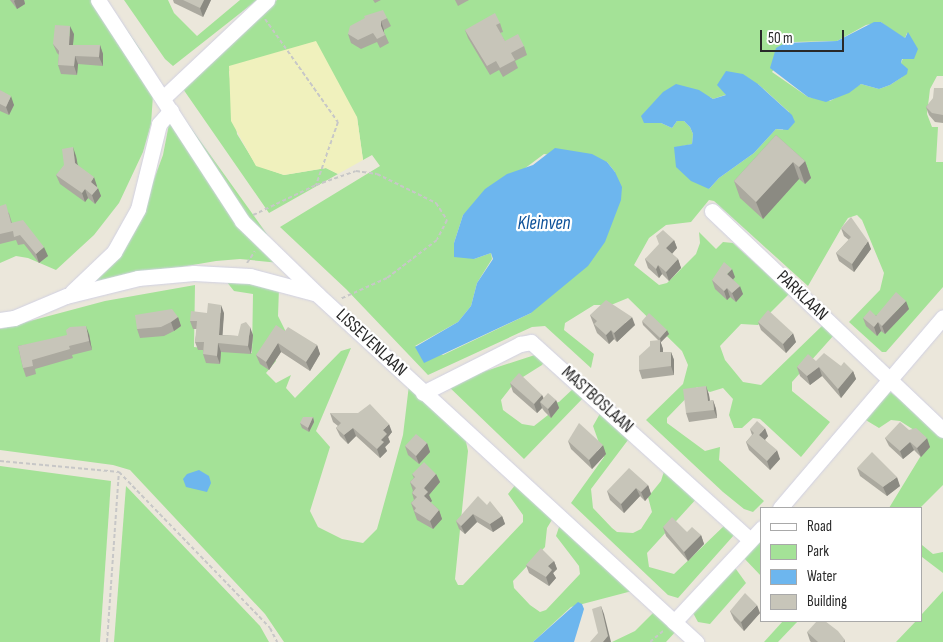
<!DOCTYPE html>
<html>
<head>
<meta charset="utf-8">
<style>
  body { margin:0 }
  #map { position:relative; width:943px; height:642px; overflow:hidden; background:#ebe7db; font-family:"Sofia Sans Condensed",sans-serif }
  div>[style] { position:absolute }
  [style*='--x'] { left:calc(var(--x)*1px); top:calc(var(--y)*1px); width:calc(var(--w)*1px); rotate:calc(var(--a)*1deg) }
  .green>* { inset:0; background:#a4e297 }
  .sand>* { inset:0; background:#f0f1bd }
  .water>* { inset:0; background:#6db6ee }
  .path>* { height:2px; margin-top:-1px; transform-origin:0; background:repeating-linear-gradient(90deg,#c7c7c7 0 4px,transparent 0 6.5px) }
  .roads { filter:drop-shadow(0 0 1px #d0d0e2) drop-shadow(0 0 1px #d0d0e2) }
  .minor>* { height:15px; margin:-7.5px; padding:0 7.5px; transform-origin:7.5px; border-radius:7.5px; background:#fff }
  .wall>* { inset:0; background:#aba99f }
  .shaded-wall>* { inset:0; background:#8b8a82 }
  .building>* { inset:0; background:#c7c5b9 }
  span { translate:-50% -50%; white-space:nowrap; text-align:center; line-height:1.15; -webkit-text-stroke:4.5px #fff; paint-order:stroke }
  .street-label { font-size:18px; color:#292929 }
  .water-label { font-size:19px; color:#0d5199; font-style:italic }
  .legend { position:absolute; left:760px; top:507px; width:162px; height:115px; box-sizing:border-box; background:#fff; border:1px solid #a9a9a9; margin:0; padding:6px 9px; list-style:none; font-size:15px; color:#292929 }
  .legend li { display:flex; align-items:center; gap:10px; height:25px }
  .legend b { width:25px; border:1px solid #a9a9a9 }
  .scale { position:absolute; left:760px; top:30px; width:84px; height:22px; box-sizing:border-box; border:2px solid #292929; border-top:0; padding-left:6px; font-size:15px; line-height:18px; white-space:nowrap; color:#292929; -webkit-text-stroke:4px #fff; paint-order:stroke }
</style>
</head>
<body>
<div id="map">
  <div class="green">
    <div style="clip-path:polygon(0 0,106px 0,142px 52px,153px 95px,151px 124px,143px 152px,119px 203px,94px 235px,56px 270px,28px 258px,16px 256px,0 263px)"></div>
    <div style="clip-path:polygon(124px 0,168px 0,174px 13px,197px 36px,240px 0,257px 0,173px 66px,165px 59px)"></div>
    <div style="clip-path:polygon(evenodd,277px 0,943px 0,943px 76px,937px 76px,930px 89px,927px 114px,932px 127px,938px 127px,936px 162px,943px 162px,943px 287px,886px 352px,882px 352px,849px 322px,880px 290px,884px 273px,862px 220px,857px 215px,848px 218px,842px 227px,808px 286px,714px 201px,709px 200px,691px 222px,666px 225px,649px 238px,634px 265px,659px 285px,667px 283px,696px 254px,700px 243px,699px 232px,716px 249px,723px 242px,733px 243px,789px 294px,758px 325px,741px 324px,720px 346px,725px 360px,743px 382px,761px 385px,823px 325px,834px 335px,792px 382px,792px 391px,830px 422px,801px 457px,760px 419px,753px 418px,742px 428px,734px 428px,729px 415px,733px 399px,723px 388px,710px 392px,697px 387px,667px 418px,667px 423px,705px 451px,720px 447px,719px 460px,764px 501px,753px 512px,744px 509px,723px 492px,646px 420px,683px 384px,688px 365px,682px 351px,628px 298px,611px 305px,594px 305px,565px 323px,564px 330px,594px 354px,591px 368px,545px 326px,532px 327px,428px 375px,346px 289px,280px 227px,380px 166px,372px 155px,363px 160px,357px 117px,229px 71px,237px 134px,256px 165px,284px 175px,326px 168px,338px 174px,269px 213px,181px 86px,277px 0,881px 22px,897px 35px,905px 38px,907px 33px,911px 40px,901px 63px,902px 77px,890px 85px,879px 89px,861px 84px,830px 101px,808px 97px,772px 72px,793px 42px,837px 41px,866px 25px,881px 22px,277px 0,758px 84px,789px 112px,783px 130px,776px 129px,754px 153px,719px 178px,709px 189px,678px 147px,692px 144px,693px 134px,690px 127px,684px 121px,677px 121px,672px 128px,661px 123px,710px 97px,713px 99px,758px 84px,277px 0,544px 154px,607px 162px,615px 172px,531px 313px,443px 355px,415px 346px,458px 322px,471px 306px,477px 283px,492px 259px,491px 253px,474px 259px,454px 243px,463px 215px,544px 154px)"></div>
    <div style="clip-path:polygon(173px 103px,269px 237px,280px 263px,240px 259px,216px 261px,128px 276px,63px 292px,84px 280px,144px 206px,163px 155px)"></div>
    <div style="clip-path:polygon(226px 281px,253px 281px,279px 288px,278px 316px,287px 334px,271px 353px,276px 361px,266px 373px,276px 383px,291px 375px,286px 388px,295px 398px,341px 351px,351px 348px,316px 431px,330px 447px,310px 511px,318px 527px,342px 539px,363px 543px,377px 529px,403px 435px,409px 385px,465px 437px,468px 451px,455px 579px,458px 585px,463px 585px,523px 522px,523px 515px,508px 494px,516px 484px,553px 518px,547px 528px,545px 547px,513px 581px,514px 588px,530px 605px,540px 612px,546px 610px,580px 574px,579px 566px,556px 536px,560px 524px,632px 591px,571px 607px,533px 642px,284px 642px,265px 614px,130px 470px,113px 465px,0 450px,0 329px,105px 301px,195px 285px,194px 347px,252px 353px,253px 294px,234px 291px)"></div>
    <div style="clip-path:polygon(541px 353px,546px 359px,542px 365px,515px 382px,501px 400px,503px 410px,522px 424px,534px 426px,548px 415px,554px 403px,559px 402px,576px 386px,586px 395px,524px 459px,446px 384px)"></div>
    <div style="clip-path:polygon(889px 391px,943px 433px,943px 485px,920px 508px,889px 508px,925px 449px,917px 432px,900px 421px,891px 420px,879px 428px,864px 419px)"></div>
    <div style="clip-path:polygon(602px 410px,631px 436px,591px 489px,593px 508px,612px 528px,617px 532px,633px 533px,641px 529px,652px 512px,648px 497px,661px 481px,665px 468px,698px 497px,647px 553px,649px 567px,674px 574px,726px 524px,734px 535px,678px 598px,668px 595px,571px 503px,604px 457px,593px 426px)"></div>
    <div style="clip-path:polygon(0 466px,111px 481px,100px 642px,0 642px)"></div>
    <div style="clip-path:polygon(126px 486px,260px 626px,269px 642px,114px 642px)"></div>
    <div style="clip-path:polygon(762px 535px,762px 577px,742px 556px)"></div>
    <div style="clip-path:polygon(922px 545px,933px 554px,943px 552px,943px 573px,922px 557px)"></div>
    <div style="clip-path:polygon(733px 565px,746px 583px,710px 624px,698px 622px,693px 613px)"></div>
    <div style="clip-path:polygon(943px 591px,943px 642px,896px 642px,916px 621px,922px 621px,922px 614px)"></div>
    <div style="clip-path:polygon(656px 610px,677px 630px,666px 642px,612px 642px,635px 631px)"></div>
    <div style="clip-path:polygon(783px 621px,798px 621px,778px 642px,764px 642px)"></div>
  </div>
  <div class="sand">
    <div style="clip-path:polygon(316px 41px,357px 117px,363px 160px,338px 174px,326px 168px,284px 175px,256px 166px,231px 121px,229px 66px)"></div>
  </div>
  <div class="water">
    <div style="clip-path:polygon(874px 22px,881px 22px,905px 38px,908px 32px,918px 49px,914px 59px,902px 59px,901px 63px,908px 69px,907px 74px,890px 85px,879px 89px,861px 84px,849px 93px,826px 102px,808px 97px,770px 68px,776px 48px,785px 43px,837px 41px)"></div>
    <div style="clip-path:polygon(726px 71px,743px 74px,758px 84px,792px 115px,795px 122px,788px 130px,776px 129px,754px 153px,719px 178px,709px 189px,691px 181px,676px 167px,674px 147px,692px 144px,693px 134px,690px 127px,684px 121px,677px 121px,672px 128px,661px 123px,644px 123px,641px 116px,663px 92px,676px 84px,699px 90px,713px 99px,726px 95px,717px 85px)"></div>
    <div style="clip-path:polygon(555px 148px,592px 154px,607px 162px,615px 172px,622px 187px,621px 200px,605px 242px,588px 266px,531px 313px,424px 363px,415px 347px,458px 322px,471px 306px,477px 283px,493px 259px,491px 253px,474px 259px,454px 257px,454px 243px,463px 215px,485px 189px,507px 174px,533px 165px)"></div>
    <div style="clip-path:polygon(199px 470px,209px 476px,211px 483px,207px 492px,186px 487px,183px 479px,187px 474px)"></div>
    <div style="clip-path:polygon(578px 602px,582px 604px,584px 609px,574px 642px,533px 642px)"></div>
  </div>
  <div class="path">
    <div style="--x:265;--y:19;--w:126;--a:54.7"></div>
    <div style="--x:338;--y:122;--w:67;--a:109.2"></div>
    <div style="--x:253;--y:215;--w:70;--a:-25.5"></div>
    <div style="--x:316;--y:185;--w:42;--a:-19.3"></div>
    <div style="--x:356;--y:171;--w:21;--a:8"></div>
    <div style="--x:377;--y:174;--w:66;--a:26.2"></div>
    <div style="--x:436;--y:203;--w:20;--a:57"></div>
    <div style="--x:447;--y:220;--w:22;--a:117"></div>
    <div style="--x:437;--y:240;--w:63;--a:142.8"></div>
    <div style="--x:387;--y:278;--w:51;--a:155.9"></div>
    <div style="--x:247;--y:263;--w:14;--a:-56"></div>
    <div style="--x:0;--y:461;--w:120;--a:5.3"></div>
    <div style="--x:119;--y:472;--w:217;--a:45.9"></div>
    <div style="--x:270;--y:628;--w:16;--a:63"></div>
    <div style="--x:107;--y:642;--w:170;--a:-86"></div>
    <div style="--x:650;--y:642;--w:17;--a:-40"></div>
  </div>
  <div class="roads">
    <div class="minor">
      <div style="--x:98;--y:0;--w:264;--a:56.9"></div>
      <div style="--x:242;--y:221;--w:105;--a:44.2"></div>
      <div style="--x:317;--y:294;--w:515;--a:42.56"></div>
      <div style="--x:163;--y:98;--w:143;--a:-43.3"></div>
      <div style="--x:712;--y:211;--w:318;--a:43.5"></div>
      <div style="--x:72;--y:292;--w:58;--a:-43.6"></div>
      <div style="--x:114;--y:252;--w:49;--a:-60.8"></div>
      <div style="--x:138;--y:209;--w:88;--a:-76.1"></div>
      <div style="--x:159;--y:124;--w:18;--a:-49"></div>
      <div style="--x:0;--y:320;--w:14;--a:-8"></div>
      <div style="--x:14;--y:318;--w:56;--a:-22.9"></div>
      <div style="--x:66;--y:296;--w:74;--a:-14"></div>
      <div style="--x:138;--y:278;--w:56;--a:-5.1"></div>
      <div style="--x:194;--y:273;--w:56;--a:3.1"></div>
      <div style="--x:250;--y:276;--w:66;--a:14.9"></div>
      <div style="--x:423;--y:393;--w:109;--a:-26.8"></div>
      <div style="--x:520;--y:344;--w:11;--a:-10"></div>
      <div style="--x:531;--y:342;--w:295;--a:42.1"></div>
      <div style="--x:780;--y:508;--w:251;--a:-49.5"></div>
      <div style="--x:674;--y:622;--w:129;--a:-46.9"></div>
    </div>
  </div>
  <div class="wall">
    <div style="clip-path:polygon(10px 0,24px 0,25px 4px,17px 9px)"></div>
    <div style="clip-path:polygon(173px 0,211px 0,203px 17px,174px 3px)"></div>
    <div style="clip-path:polygon(373px 0,381px 0,375px 3px)"></div>
    <div style="clip-path:polygon(455px 0,469px 0,458px 6px)"></div>
    <div style="clip-path:polygon(387px 18px,391px 26px,384px 30px,384px 32px,389px 43px,380px 48px,377px 42px,361px 49px,351px 43px,348px 34px)"></div>
    <div style="clip-path:polygon(500px 23px,503px 32px,500px 33px,505px 41px,524px 46px,527px 55px,515px 61px,518px 68px,503px 77px,499px 70px,490px 75px,468px 38px,465px 30px)"></div>
    <div style="clip-path:polygon(74px 34px,73px 45px,100px 45px,103px 54px,103px 66px,78px 64px,77px 75px,61px 74px,58px 65px,59px 55px,57px 53px,53px 44px)"></div>
    <div style="clip-path:polygon(943px 88px,943px 123px,935px 122px,929px 115px,926px 107px)"></div>
    <div style="clip-path:polygon(0 90px,14px 105px,9px 115px,0 111px)"></div>
    <div style="clip-path:polygon(776px 135px,805px 161px,811px 178px,805px 184px,799px 179px,763px 219px,740px 198px,734px 181px)"></div>
    <div style="clip-path:polygon(76px 156px,77px 164px,97px 186px,97px 187px,101px 196px,95px 204px,88px 198px,85px 202px,60px 184px,56px 175px)"></div>
    <div style="clip-path:polygon(0 206px,9px 213px,12px 223px,48px 256px,39px 263px,24px 244px,18px 245px,16px 240px,0 244px)"></div>
    <div style="clip-path:polygon(841px 228px,871px 249px,854px 272px,839px 261px,836px 253px,849px 240px,844px 236px)"></div>
    <div style="clip-path:polygon(674px 240px,677px 248px,672px 254px,678px 259px,681px 268px,669px 281px,662px 274px,659px 278px,648px 268px,645px 259px)"></div>
    <div style="clip-path:polygon(735px 277px,733px 279px,743px 294px,736px 302px,730px 297px,727px 300px,715px 289px,712px 280px)"></div>
    <div style="clip-path:polygon(909px 309px,885px 334px,881px 331px,877px 336px,866px 326px,863px 318px)"></div>
    <div style="clip-path:polygon(207px 313px,224px 313px,222px 335px,238px 336px,253px 335px,251px 354px,221px 352px,220px 364px,206px 363px,203px 354px,203px 350px,198px 350px,195px 342px,197px 329px,193px 329px,190px 321px)"></div>
    <div style="clip-path:polygon(590px 315px,635px 325px,617px 342px,614px 339px,609px 344px,597px 333px)"></div>
    <div style="clip-path:polygon(178px 317px,181px 326px,174px 331px,164px 336px,140px 338px,137px 329px)"></div>
    <div style="clip-path:polygon(642px 321px,669px 334px,661px 342px,660px 341px,663px 349px,663px 352px,671px 352px,674px 360px,674px 375px,642px 379px,639px 370px,659px 341px,643px 325px)"></div>
    <div style="clip-path:polygon(758px 322px,796px 342px,786px 353px,761px 330px)"></div>
    <div style="clip-path:polygon(285px 331px,317px 345px,320px 354px,310px 371px,281px 352px,269px 370px,260px 364px,256px 355px)"></div>
    <div style="clip-path:polygon(89px 334px,92px 350px,72px 355px,73px 358px,35px 369px,36px 374px,26px 377px,23px 368px,18px 346px)"></div>
    <div style="clip-path:polygon(816px 361px,841px 366px,853px 371px,856px 379px,841px 398px,822px 376px,810px 385px,800px 376px,797px 367px)"></div>
    <div style="clip-path:polygon(510px 383px,542px 395px,544px 399px,556px 400px,559px 408px,551px 418px,544px 411px,542px 408px,537px 413px,513px 392px)"></div>
    <div style="clip-path:polygon(706px 386px,709px 395px,710px 401px,713px 400px,716px 409px,717px 418px,689px 422px,686px 413px)"></div>
    <div style="clip-path:polygon(330px 413px,392px 432px,388px 437px,390px 442px,385px 447px,387px 451px,380px 458px,356px 436px,348px 444px,340px 436px,336px 428px,338px 426px,333px 422px)"></div>
    <div style="clip-path:polygon(313px 417px,314px 422px,309px 432px,302px 428px,300px 423px)"></div>
    <div style="clip-path:polygon(750px 429px,768px 436px,765px 440px,780px 459px,770px 470px,749px 450px,746px 442px,752px 435px)"></div>
    <div style="clip-path:polygon(909px 430px,930px 447px,921px 457px,914px 450px,903px 459px,889px 446px,885px 438px)"></div>
    <div style="clip-path:polygon(568px 441px,606px 454px,592px 469px,571px 449px)"></div>
    <div style="clip-path:polygon(427px 443px,430px 452px,419px 464px,408px 455px,405px 446px)"></div>
    <div style="clip-path:polygon(857px 468px,900px 486px,887px 496px,860px 476px)"></div>
    <div style="clip-path:polygon(412px 474px,436px 474px,440px 482px,429px 495px,432px 501px,430px 502px,439px 510px,442px 519px,433px 529px,417px 520px,411px 503px,414px 500px,412px 493px,413px 491px,410px 482px,414px 478px)"></div>
    <div style="clip-path:polygon(648px 485px,651px 494px,645px 501px,640px 496px,624px 513px,610px 500px,607px 491px)"></div>
    <div style="clip-path:polygon(487px 505px,502px 516px,505px 524px,493px 532px,477px 522px,465px 534px,459px 529px,456px 521px)"></div>
    <div style="clip-path:polygon(663px 527px,701px 535px,704px 544px,688px 561px,666px 536px)"></div>
    <div style="clip-path:polygon(554px 561px,557px 569px,553px 573px,556px 578px,549px 586px,529px 573px,526px 565px)"></div>
    <div style="clip-path:polygon(730px 611px,760px 613px,744px 631px,734px 620px)"></div>
    <div style="clip-path:polygon(807px 632px,845px 640px,845px 642px,811px 642px,810px 641px)"></div>
  </div>
  <div class="shaded-wall">
    <div style="clip-path:polygon(15px 0,24px 0,25px 4px,17px 9px,14px 1px)"></div>
    <div style="clip-path:polygon(204px 0,211px 0,203px 17px,200px 8px)"></div>
    <div style="clip-path:polygon(381px 21px,384px 30px,384px 35px,381px 26px)"></div>
    <div style="clip-path:polygon(70px 26px,74px 34px,72px 54px,69px 45px)"></div>
    <div style="clip-path:polygon(100px 45px,103px 54px,103px 66px,99px 57px)"></div>
    <div style="clip-path:polygon(75px 56px,78px 64px,77px 75px,74px 66px)"></div>
    <div style="clip-path:polygon(11px 96px,14px 105px,9px 115px,6px 107px)"></div>
    <div style="clip-path:polygon(73px 147px,76px 156px,79px 171px,75px 163px)"></div>
    <div style="clip-path:polygon(805px 161px,811px 178px,805px 184px,799px 167px)"></div>
    <div style="clip-path:polygon(793px 162px,799px 179px,763px 219px,756px 202px)"></div>
    <div style="clip-path:polygon(94px 177px,97px 186px,94px 190px,91px 182px)"></div>
    <div style="clip-path:polygon(98px 188px,101px 196px,95px 204px,92px 195px)"></div>
    <div style="clip-path:polygon(85px 189px,88px 198px,85px 202px,82px 193px)"></div>
    <div style="clip-path:polygon(674px 240px,677px 248px,669px 257px,666px 248px)"></div>
    <div style="clip-path:polygon(868px 241px,871px 249px,854px 272px,852px 264px)"></div>
    <div style="clip-path:polygon(44px 247px,48px 256px,39px 263px,36px 254px)"></div>
    <div style="clip-path:polygon(678px 259px,681px 268px,669px 281px,666px 272px)"></div>
    <div style="clip-path:polygon(658px 265px,662px 274px,659px 278px,656px 269px)"></div>
    <div style="clip-path:polygon(732px 269px,735px 277px,730px 283px,727px 274px)"></div>
    <div style="clip-path:polygon(740px 286px,743px 294px,736px 302px,732px 293px)"></div>
    <div style="clip-path:polygon(727px 288px,730px 297px,727px 300px,724px 291px)"></div>
    <div style="clip-path:polygon(906px 301px,909px 309px,885px 334px,882px 326px)"></div>
    <div style="clip-path:polygon(221px 305px,224px 313px,222px 343px,219px 335px)"></div>
    <div style="clip-path:polygon(178px 317px,181px 326px,174px 331px,171px 322px)"></div>
    <div style="clip-path:polygon(632px 317px,635px 325px,617px 342px,614px 333px)"></div>
    <div style="clip-path:polygon(878px 322px,881px 331px,877px 336px,874px 327px)"></div>
    <div style="clip-path:polygon(86px 326px,89px 334px,92px 350px,89px 341px)"></div>
    <div style="clip-path:polygon(250px 327px,253px 335px,251px 354px,248px 346px)"></div>
    <div style="clip-path:polygon(611px 330px,614px 339px,609px 344px,606px 335px)"></div>
    <div style="clip-path:polygon(667px 330px,669px 334px,661px 342px,660px 338px)"></div>
    <div style="clip-path:polygon(793px 333px,796px 342px,786px 353px,783px 344px)"></div>
    <div style="clip-path:polygon(660px 340px,663px 349px,663px 360px,660px 352px)"></div>
    <div style="clip-path:polygon(218px 343px,221px 352px,220px 364px,217px 356px)"></div>
    <div style="clip-path:polygon(278px 343px,281px 352px,269px 370px,266px 362px)"></div>
    <div style="clip-path:polygon(317px 345px,320px 354px,310px 371px,306px 362px)"></div>
    <div style="clip-path:polygon(671px 352px,674px 360px,674px 375px,671px 366px)"></div>
    <div style="clip-path:polygon(819px 367px,822px 376px,810px 385px,807px 376px)"></div>
    <div style="clip-path:polygon(853px 371px,856px 379px,841px 398px,838px 389px)"></div>
    <div style="clip-path:polygon(706px 386px,709px 395px,711px 410px,708px 401px)"></div>
    <div style="clip-path:polygon(542px 395px,546px 404px,540px 402px,542px 408px,537px 413px,534px 404px)"></div>
    <div style="clip-path:polygon(556px 400px,559px 408px,551px 418px,548px 409px)"></div>
    <div style="clip-path:polygon(713px 400px,716px 409px,717px 418px,714px 410px)"></div>
    <div style="clip-path:polygon(313px 417px,314px 422px,309px 432px,308px 428px)"></div>
    <div style="clip-path:polygon(389px 424px,392px 432px,388px 437px,390px 442px,385px 447px,387px 451px,380px 458px,377px 449px,381px 440px,383px 430px)"></div>
    <div style="clip-path:polygon(353px 428px,356px 436px,348px 444px,344px 435px)"></div>
    <div style="clip-path:polygon(765px 428px,768px 436px,762px 443px,759px 435px)"></div>
    <div style="clip-path:polygon(927px 438px,930px 447px,921px 457px,917px 448px)"></div>
    <div style="clip-path:polygon(910px 442px,914px 450px,903px 459px,900px 451px)"></div>
    <div style="clip-path:polygon(427px 443px,430px 452px,419px 464px,416px 456px)"></div>
    <div style="clip-path:polygon(603px 445px,606px 454px,592px 469px,589px 460px)"></div>
    <div style="clip-path:polygon(777px 450px,780px 459px,770px 470px,767px 461px)"></div>
    <div style="clip-path:polygon(436px 474px,440px 482px,429px 495px,432px 501px,428px 505px,424px 496px,424px 488px)"></div>
    <div style="clip-path:polygon(897px 477px,900px 486px,887px 496px,883px 487px)"></div>
    <div style="clip-path:polygon(648px 485px,651px 494px,645px 501px,641px 492px)"></div>
    <div style="clip-path:polygon(636px 488px,640px 496px,624px 513px,621px 504px)"></div>
    <div style="clip-path:polygon(439px 510px,442px 519px,433px 529px,430px 521px)"></div>
    <div style="clip-path:polygon(473px 514px,477px 522px,465px 534px,461px 526px)"></div>
    <div style="clip-path:polygon(502px 516px,505px 524px,493px 532px,490px 524px)"></div>
    <div style="clip-path:polygon(701px 535px,704px 544px,688px 561px,684px 552px)"></div>
    <div style="clip-path:polygon(554px 561px,557px 569px,553px 573px,556px 578px,549px 586px,546px 577px,548px 566px)"></div>
    <div style="clip-path:polygon(757px 605px,760px 613px,744px 631px,741px 622px)"></div>
    <div style="clip-path:polygon(601px 606px,604px 614px,611px 642px,603px 642px)"></div>
  </div>
  <div class="building">
    <div style="clip-path:polygon(183px 0,204px 0,200px 8px)"></div>
    <div style="clip-path:polygon(383px 10px,387px 18px,381px 21px,381px 26px,385px 35px,377px 39px,373px 33px,358px 40px,348px 34px,350px 26px,365px 18px,364px 16px)"></div>
    <div style="clip-path:polygon(495px 13px,500px 23px,496px 25px,505px 41px,518px 34px,524px 46px,511px 53px,515px 60px,500px 68px,496px 61px,487px 66px,465px 30px)"></div>
    <div style="clip-path:polygon(55px 25px,70px 26px,69px 45px,100px 45px,99px 57px,75px 56px,74px 66px,58px 65px,59px 51px,53px 44px)"></div>
    <div style="clip-path:polygon(934px 88px,943px 88px,943px 115px,932px 113px,926px 107px,933px 98px)"></div>
    <div style="clip-path:polygon(0 90px,11px 96px,6px 107px,0 104px)"></div>
    <div style="clip-path:polygon(776px 135px,805px 161px,799px 167px,793px 162px,756px 202px,734px 181px)"></div>
    <div style="clip-path:polygon(73px 147px,75px 163px,94px 177px,91px 182px,98px 188px,92px 195px,85px 189px,82px 193px,56px 175px,64px 165px,62px 149px)"></div>
    <div style="clip-path:polygon(6px 204px,11px 223px,23px 220px,44px 247px,36px 254px,20px 235px,14px 237px,13px 231px,0 234px,0 206px)"></div>
    <div style="clip-path:polygon(851px 217px,868px 241px,852px 264px,836px 253px,851px 237px,841px 228px)"></div>
    <div style="clip-path:polygon(663px 230px,674px 240px,666px 248px,678px 259px,666px 272px,658px 265px,656px 269px,645px 259px,659px 244px,656px 236px)"></div>
    <div style="clip-path:polygon(724px 262px,732px 269px,727px 274px,740px 286px,732px 293px,727px 288px,724px 291px,712px 280px)"></div>
    <div style="clip-path:polygon(896px 292px,906px 301px,882px 326px,878px 322px,874px 327px,863px 318px,870px 310px,876px 316px)"></div>
    <div style="clip-path:polygon(606px 300px,632px 317px,614px 333px,611px 330px,606px 335px,594px 324px,597px 321px,590px 315px)"></div>
    <div style="clip-path:polygon(208px 303px,221px 305px,219px 335px,238px 336px,241px 324px,246px 322px,250px 327px,248px 346px,218px 343px,217px 356px,203px 354px,204px 342px,195px 342px,197px 321px,190px 321px,191px 311px,207px 313px)"></div>
    <div style="clip-path:polygon(172px 309px,178px 317px,171px 322px,161px 327px,137px 329px,135px 315px)"></div>
    <div style="clip-path:polygon(768px 310px,793px 333px,783px 344px,758px 322px)"></div>
    <div style="clip-path:polygon(649px 313px,667px 330px,660px 338px,642px 321px)"></div>
    <div style="clip-path:polygon(276px 325px,285px 331px,288px 327px,317px 345px,306px 362px,278px 343px,266px 362px,256px 355px)"></div>
    <div style="clip-path:polygon(86px 326px,89px 341px,69px 346px,70px 349px,32px 360px,33px 366px,23px 368px,18px 346px,67px 335px,66px 330px,70px 327px)"></div>
    <div style="clip-path:polygon(660px 340px,660px 352px,671px 352px,671px 366px,639px 370px,639px 356px,650px 346px,650px 341px)"></div>
    <div style="clip-path:polygon(824px 353px,841px 366px,844px 362px,853px 371px,838px 389px,819px 367px,807px 376px,797px 367px,808px 354px,816px 361px)"></div>
    <div style="clip-path:polygon(519px 373px,542px 395px,534px 404px,510px 383px)"></div>
    <div style="clip-path:polygon(706px 386px,708px 401px,713px 400px,714px 410px,686px 413px,683px 389px)"></div>
    <div style="clip-path:polygon(548px 393px,556px 400px,548px 409px,540px 402px)"></div>
    <div style="clip-path:polygon(370px 404px,389px 424px,383px 430px,387px 434px,381px 440px,384px 442px,377px 449px,353px 428px,344px 435px,336px 428px,341px 423px,330px 413px,358px 413px)"></div>
    <div style="clip-path:polygon(303px 417px,313px 417px,308px 428px,300px 423px)"></div>
    <div style="clip-path:polygon(757px 421px,765px 428px,759px 435px,777px 450px,767px 461px,746px 442px,754px 433px,750px 429px)"></div>
    <div style="clip-path:polygon(900px 422px,909px 430px,916px 428px,927px 438px,917px 448px,910px 442px,900px 451px,885px 438px)"></div>
    <div style="clip-path:polygon(579px 423px,603px 445px,589px 460px,568px 441px)"></div>
    <div style="clip-path:polygon(416px 434px,427px 443px,416px 456px,405px 446px)"></div>
    <div style="clip-path:polygon(872px 452px,897px 477px,883px 487px,857px 468px)"></div>
    <div style="clip-path:polygon(424px 462px,436px 474px,424px 488px,428px 492px,424px 496px,439px 510px,430px 521px,414px 511px,416px 508px,411px 503px,417px 497px,412px 493px,416px 488px,410px 482px,415px 477px,412px 474px)"></div>
    <div style="clip-path:polygon(629px 468px,648px 485px,641px 492px,636px 488px,621px 504px,607px 491px)"></div>
    <div style="clip-path:polygon(478px 496px,487px 505px,490px 501px,502px 516px,490px 524px,473px 514px,461px 526px,456px 521px)"></div>
    <div style="clip-path:polygon(672px 517px,687px 532px,692px 527px,701px 535px,684px 552px,663px 527px)"></div>
    <div style="clip-path:polygon(541px 548px,554px 561px,548px 566px,552px 570px,546px 577px,526px 565px)"></div>
    <div style="clip-path:polygon(745px 593px,757px 605px,741px 622px,730px 611px)"></div>
    <div style="clip-path:polygon(601px 606px,608px 636px,603px 642px,590px 642px,598px 633px,592px 609px)"></div>
    <div style="clip-path:polygon(817px 621px,825px 621px,838px 631px,845px 640px,843px 642px,818px 642px,807px 632px)"></div>
  </div>
  <div class="street-label">
    <span style="left:802px;top:296px;rotate:44deg">PARKLAAN</span>
    <span style="left:371px;top:343px;rotate:43deg">LISSEVENLAAN</span>
    <span style="left:597px;top:400px;rotate:42deg">MASTBOSLAAN</span>
  </div>
  <div class="water-label">
    <span style="left:544px;top:224px">Kleinven</span>
  </div>
  <ul class="legend">
  <li><b style="height:6px;background:#fff"></b>Road</li>
  <li><b style="height:14px;background:#a4e297"></b>Park</li>
  <li><b style="height:14px;background:#6db6ee"></b>Water</li>
  <li><b style="height:14px;background:#c7c5b9"></b>Building</li>
  </ul>
  <div class="scale">50 m</div>
</div>
</body>
</html>
